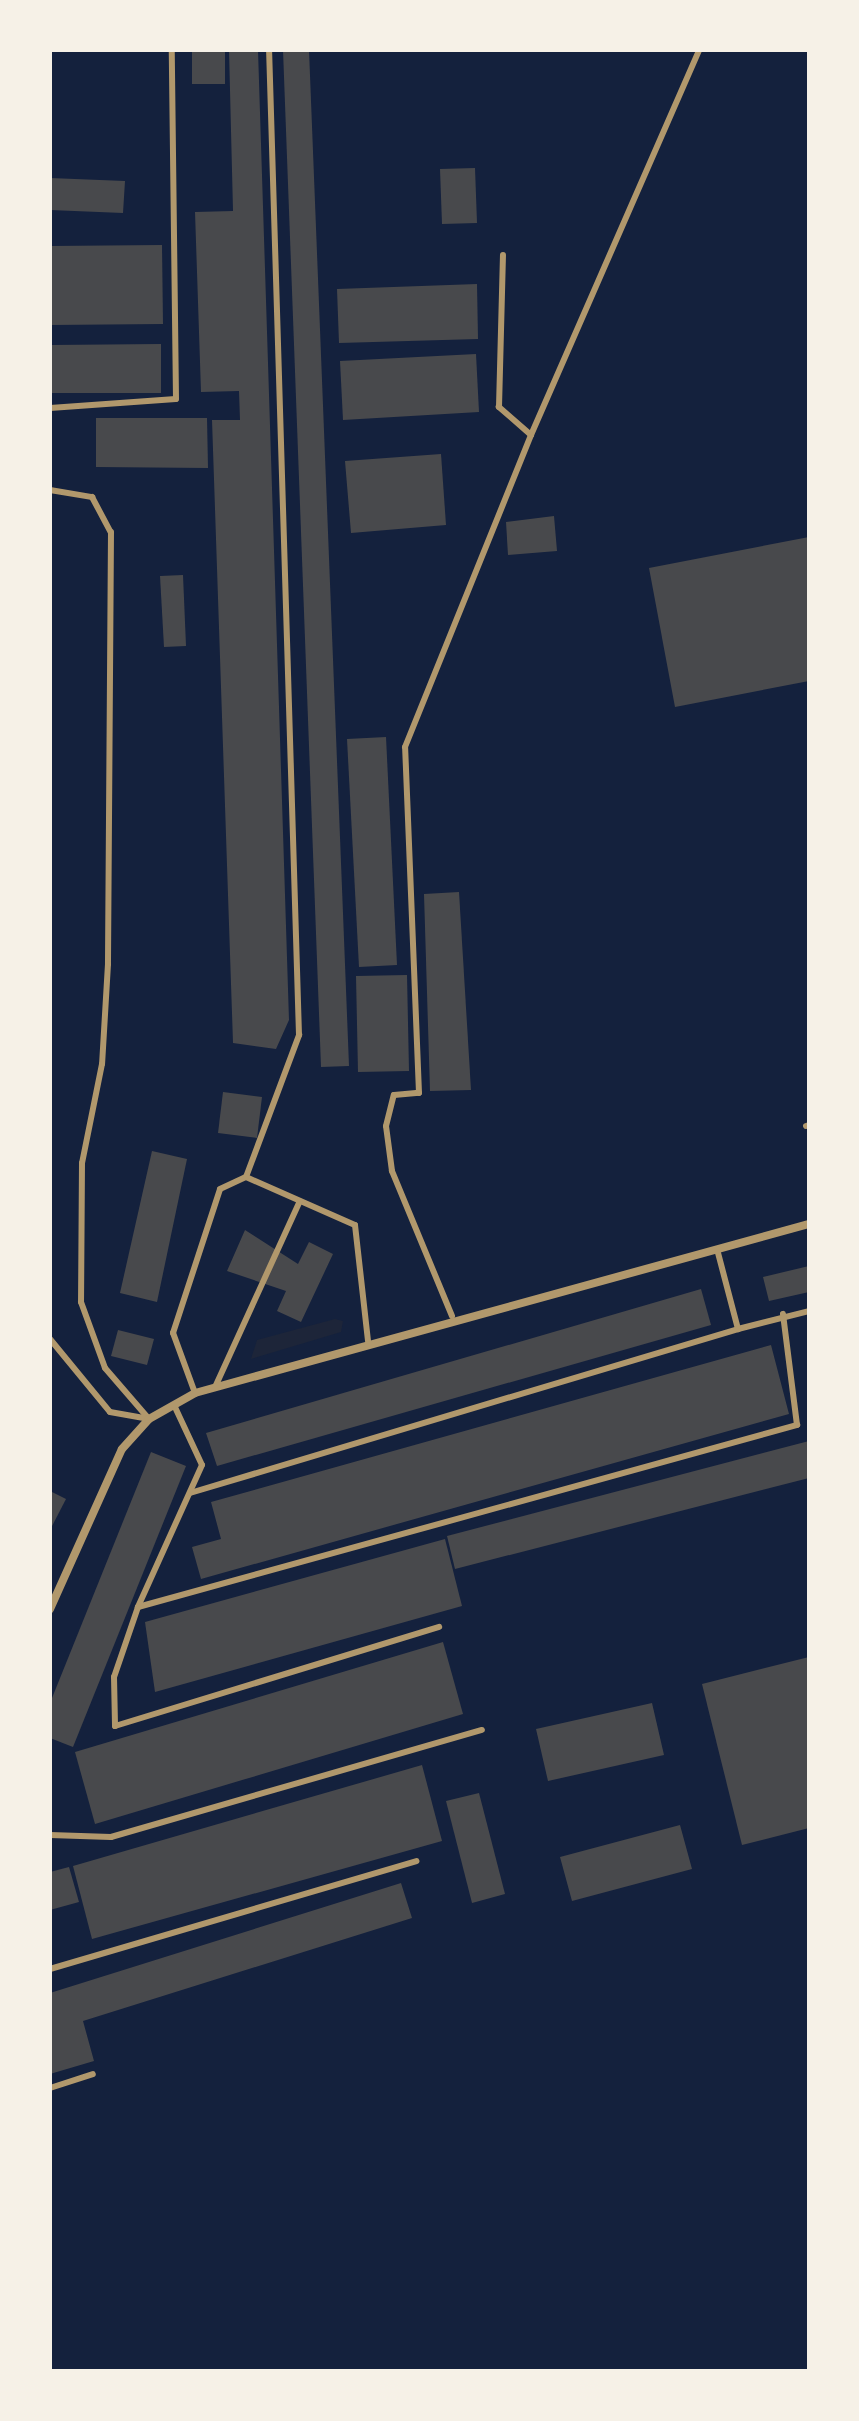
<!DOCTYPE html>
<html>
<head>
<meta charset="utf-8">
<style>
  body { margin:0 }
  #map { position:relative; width:859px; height:2421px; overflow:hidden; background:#14213d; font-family:"PT Sans",sans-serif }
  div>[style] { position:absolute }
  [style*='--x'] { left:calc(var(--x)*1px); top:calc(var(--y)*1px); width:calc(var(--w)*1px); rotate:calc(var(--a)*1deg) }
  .green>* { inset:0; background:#1d2539 }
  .building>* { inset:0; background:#48494c }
  .service>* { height:6px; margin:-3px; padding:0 3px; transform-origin:3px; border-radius:3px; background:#b1986c }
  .minor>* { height:8px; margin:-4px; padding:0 4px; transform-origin:4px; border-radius:4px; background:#b1986c }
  span { translate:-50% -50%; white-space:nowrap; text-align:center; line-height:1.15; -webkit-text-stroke:8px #f6f1e7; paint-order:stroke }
  .frame { position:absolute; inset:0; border:52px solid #f6f1e7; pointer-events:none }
</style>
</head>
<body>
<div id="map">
  <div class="green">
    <div style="clip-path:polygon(335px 1319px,343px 1321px,341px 1332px,251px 1359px,257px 1340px)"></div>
  </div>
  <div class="building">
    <div style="clip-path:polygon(192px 50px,225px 50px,225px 84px,192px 84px)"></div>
    <div style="clip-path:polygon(229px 50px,258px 50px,289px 1020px,276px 1049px,233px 1043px,212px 420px,240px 420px,239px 391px,201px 392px,195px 212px,233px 211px)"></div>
    <div style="clip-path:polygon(283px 50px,309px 50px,349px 1066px,321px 1067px)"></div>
    <div style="clip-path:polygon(475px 168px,477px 223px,442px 224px,440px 169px)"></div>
    <div style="clip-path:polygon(50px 178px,125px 181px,123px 213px,50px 210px)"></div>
    <div style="clip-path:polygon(162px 245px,163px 324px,50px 325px,50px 246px)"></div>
    <div style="clip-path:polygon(477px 284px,478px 339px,339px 343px,337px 289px)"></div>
    <div style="clip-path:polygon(161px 344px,161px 393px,50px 393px,50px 345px)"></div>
    <div style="clip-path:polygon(476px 354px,479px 412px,343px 420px,340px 361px)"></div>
    <div style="clip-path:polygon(96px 418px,207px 418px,208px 468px,96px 467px)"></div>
    <div style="clip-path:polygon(441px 454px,446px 525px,351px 533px,345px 461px)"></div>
    <div style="clip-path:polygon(554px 516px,557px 551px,508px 555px,506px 522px)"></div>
    <div style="clip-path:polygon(809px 537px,809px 681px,675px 707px,649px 568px)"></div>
    <div style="clip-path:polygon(183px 575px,186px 646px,164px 647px,160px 576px)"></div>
    <div style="clip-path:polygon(386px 737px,397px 965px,359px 967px,347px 739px)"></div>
    <div style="clip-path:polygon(459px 892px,471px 1090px,430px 1091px,424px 894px)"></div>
    <div style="clip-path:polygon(407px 975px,409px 1071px,358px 1072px,356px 976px)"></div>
    <div style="clip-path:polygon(223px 1092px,262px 1097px,257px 1138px,218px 1133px)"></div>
    <div style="clip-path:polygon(152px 1151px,187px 1159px,157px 1302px,120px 1293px)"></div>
    <div style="clip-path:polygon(245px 1230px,298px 1264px,309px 1242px,333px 1254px,301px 1322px,277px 1311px,286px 1291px,227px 1271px)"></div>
    <div style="clip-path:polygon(809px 1266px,809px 1292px,769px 1301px,763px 1277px)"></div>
    <div style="clip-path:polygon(701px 1289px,711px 1325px,217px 1466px,206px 1433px)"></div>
    <div style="clip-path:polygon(118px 1330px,154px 1339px,147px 1365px,111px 1356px)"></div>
    <div style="clip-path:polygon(771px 1345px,789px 1414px,201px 1579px,192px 1547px,221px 1539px,211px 1502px)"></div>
    <div style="clip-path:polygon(809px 1441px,809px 1478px,455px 1569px,447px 1536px)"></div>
    <div style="clip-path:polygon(151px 1452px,186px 1466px,73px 1747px,50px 1738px,50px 1703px)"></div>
    <div style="clip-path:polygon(50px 1491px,66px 1499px,50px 1530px)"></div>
    <div style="clip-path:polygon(445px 1539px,462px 1606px,155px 1692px,145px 1622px)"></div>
    <div style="clip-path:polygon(443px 1642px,463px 1714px,95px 1824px,75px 1752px)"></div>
    <div style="clip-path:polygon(809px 1657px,809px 1828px,742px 1845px,702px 1684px)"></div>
    <div style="clip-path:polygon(652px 1703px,664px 1755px,548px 1781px,536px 1729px)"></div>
    <div style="clip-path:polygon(422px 1765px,442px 1841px,92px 1939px,73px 1866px)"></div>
    <div style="clip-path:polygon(479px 1793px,505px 1894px,472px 1903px,446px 1801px)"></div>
    <div style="clip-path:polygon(680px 1825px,692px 1869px,572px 1901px,560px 1857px)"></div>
    <div style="clip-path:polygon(69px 1867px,79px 1902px,50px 1910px,50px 1872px)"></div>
    <div style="clip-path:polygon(401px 1883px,412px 1918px,83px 2021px,94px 2061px,50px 2074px,50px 1993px)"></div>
  </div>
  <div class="service">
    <div style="--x:50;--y:408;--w:126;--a:-4.1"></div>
    <div style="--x:176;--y:399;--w:349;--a:-90.7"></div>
    <div style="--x:531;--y:435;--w:420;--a:-66.4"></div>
    <div style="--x:50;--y:490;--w:43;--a:9.5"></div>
    <div style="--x:92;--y:497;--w:40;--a:62"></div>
    <div style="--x:111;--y:532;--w:432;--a:90.4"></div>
    <div style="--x:108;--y:964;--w:100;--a:93.4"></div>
    <div style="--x:102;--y:1064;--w:101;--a:101.4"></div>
    <div style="--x:82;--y:1163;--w:139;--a:90.4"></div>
    <div style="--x:81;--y:1302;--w:70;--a:70"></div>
    <div style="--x:105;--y:1368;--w:67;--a:49.2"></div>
    <div style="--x:806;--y:1126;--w:3;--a:-18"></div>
    <div style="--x:246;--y:1177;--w:119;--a:23.8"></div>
    <div style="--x:355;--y:1225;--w:117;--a:83.6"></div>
    <div style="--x:717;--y:1249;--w:83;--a:75.3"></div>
    <div style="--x:738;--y:1329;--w:73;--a:-14.2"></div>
    <div style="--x:452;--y:1316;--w:157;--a:-112.5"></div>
    <div style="--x:392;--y:1171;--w:45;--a:-97.6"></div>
    <div style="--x:386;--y:1126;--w:32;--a:-76"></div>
    <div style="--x:394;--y:1095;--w:25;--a:-5"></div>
    <div style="--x:419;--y:1093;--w:346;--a:-92.3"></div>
    <div style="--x:405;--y:747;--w:336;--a:-68"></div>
    <div style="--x:531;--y:435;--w:43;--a:-138.8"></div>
    <div style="--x:499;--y:407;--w:152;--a:-88.5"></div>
    <div style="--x:50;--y:1339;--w:94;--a:50.6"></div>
    <div style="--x:110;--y:1412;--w:40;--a:10"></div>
    <div style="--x:216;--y:1385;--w:202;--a:-65.5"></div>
    <div style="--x:195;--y:1393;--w:64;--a:-110.1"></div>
    <div style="--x:173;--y:1333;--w:151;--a:-71.9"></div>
    <div style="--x:220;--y:1189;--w:29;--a:-25"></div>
    <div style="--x:246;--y:1177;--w:152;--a:-69.5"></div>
    <div style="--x:299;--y:1035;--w:985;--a:-91.74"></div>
    <div style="--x:174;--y:1405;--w:66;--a:65"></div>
    <div style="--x:202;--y:1465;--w:156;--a:114.3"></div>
    <div style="--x:138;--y:1607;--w:684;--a:-15.44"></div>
    <div style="--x:797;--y:1425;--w:112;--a:-97.2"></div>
    <div style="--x:190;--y:1493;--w:572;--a:-16.66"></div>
    <div style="--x:138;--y:1607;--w:74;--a:108.9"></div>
    <div style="--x:114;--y:1677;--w:49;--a:88.8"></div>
    <div style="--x:115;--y:1726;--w:339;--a:-17"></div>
    <div style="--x:50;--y:1835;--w:61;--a:1.9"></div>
    <div style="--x:111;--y:1837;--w:386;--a:-16.1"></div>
    <div style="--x:50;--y:1969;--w:382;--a:-16.4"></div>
    <div style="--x:50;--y:2088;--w:45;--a:-18"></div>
  </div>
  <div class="minor">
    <div style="--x:50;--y:1609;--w:175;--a:-65.8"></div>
    <div style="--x:122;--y:1449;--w:40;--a:-48"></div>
    <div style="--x:149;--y:1419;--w:53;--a:-29.5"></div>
    <div style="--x:195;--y:1393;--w:637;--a:-15.39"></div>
  </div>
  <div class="frame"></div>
</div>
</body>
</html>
